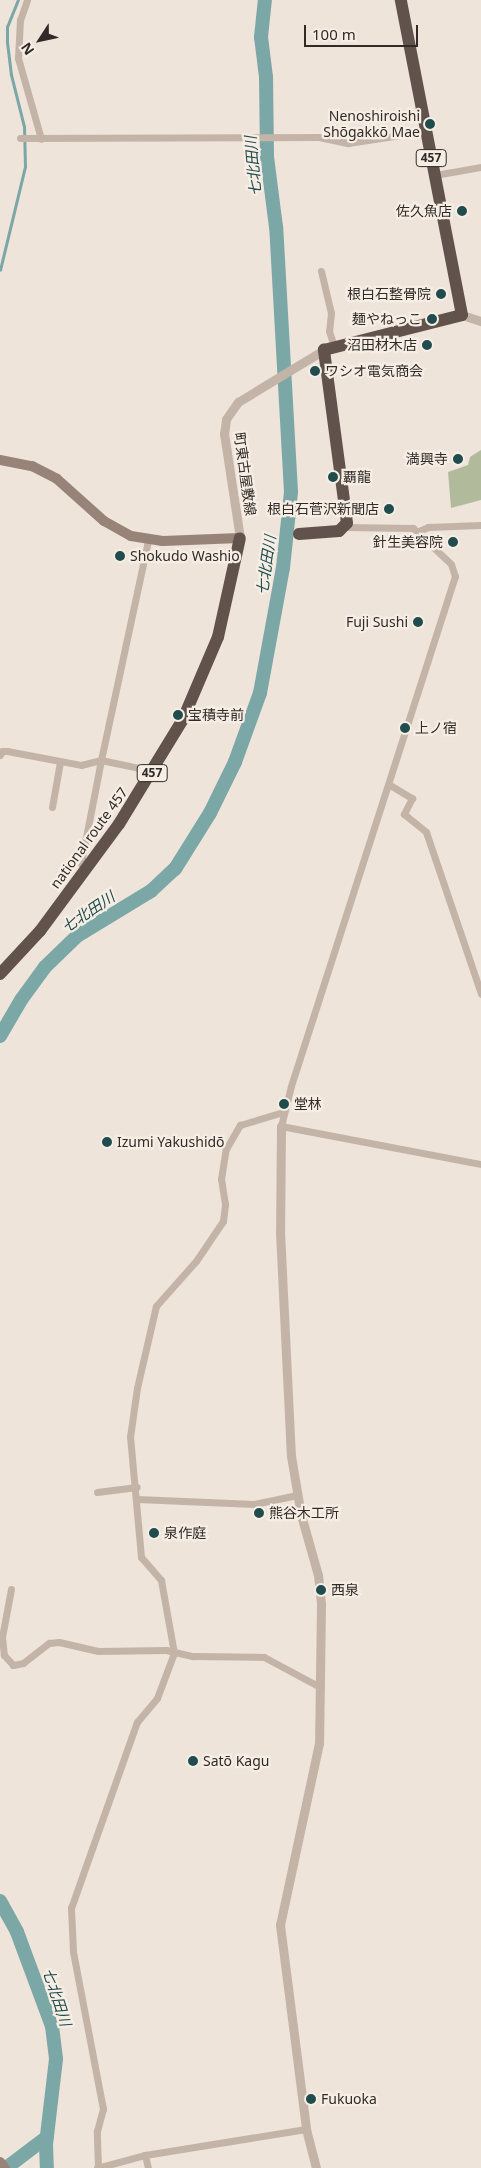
<!DOCTYPE html>
<html>
<head>
<meta charset="utf-8">
<style>
  body { margin:0 }
  #map { position:relative; width:481px; height:2168px; overflow:hidden; background:#eee4da; font-family:"Noto Sans","Noto Sans JP",sans-serif }
  div>[style] { position:absolute }
  [style*='--x'] { left:calc(var(--x)*1px); top:calc(var(--y)*1px); width:calc(var(--w)*1px); rotate:calc(var(--a)*1deg) }
  .green>* { inset:0; background:#b1bb9c }
  .stream>* { height:2.5px; margin:-1.25px; padding:0 1.25px; transform-origin:1.25px; border-radius:1.25px; background:#7ca7a7 }
  .river>* { height:14px; margin:-7px; padding:0 7px; transform-origin:7px; border-radius:7px; background:#7ca7a7 }
  .minor>* { height:7px; margin:-3.5px; padding:0 3.5px; transform-origin:3.5px; border-radius:3.5px; background:#c4b4a7 }
  .tertiary>* { height:9px; margin:-4.5px; padding:0 4.5px; transform-origin:4.5px; border-radius:4.5px; background:#c4b4a7 }
  .secondary>* { height:10px; margin:-5px; padding:0 5px; transform-origin:5px; border-radius:5px; background:#988379 }
  .trunk>* { height:12px; margin:-6px; padding:0 6px; transform-origin:6px; border-radius:6px; background:#62524c }
  .dots>* { width:14px; height:14px; translate:-50% -50%; box-sizing:border-box; border:2px solid #f6eee5; border-radius:50% }
  span { translate:-50% -50%; white-space:nowrap; text-align:center; line-height:1.15; -webkit-text-stroke:4.5px #f6eee5; paint-order:stroke }
  .shield-label span { padding:1px 4px; background:#f6eee5; border:1px solid; border-radius:4px; -webkit-text-stroke-width:0 }
  .shield-label { font-size:12px; color:#322a27; font-weight:700 }
  .poi-label { font-size:14px; color:#322a27 }
  .right { translate:-100% -50%; text-align:right }
  .left { translate:0 -50%; text-align:left }
  .street-label { font-size:14px; color:#322a27 }
  .water-label { font-size:15px; color:#214c4e; font-style:italic }
  .north { position:absolute; left:15px; top:15px; width:50px; height:50px; -webkit-text-stroke:4px #f6eee5; paint-order:stroke; rotate:235deg; font-size:14px; font-weight:700; line-height:20px; text-align:center; color:#322a27 }
  .north::after { content:''; display:block; margin:auto; width:18px; height:22px; background:#322a27; clip-path:polygon(50% 0,100% 100%,50% 72%,0 100%) }
  .scale { position:absolute; left:304px; top:25px; width:114px; height:22px; box-sizing:border-box; border:2px solid #322a27; border-top:0; padding-left:6px; font-size:15px; line-height:18px; white-space:nowrap; color:#322a27; -webkit-text-stroke:4px #f6eee5; paint-order:stroke }
</style>
</head>
<body>
<div id="map">
  <div class="green">
    <div style="clip-path:polygon(481px 450px,481px 500px,451px 508px,448px 472px,468px 465px,470px 457px)"></div>
  </div>
  <div class="stream">
    <div style="--x:0;--y:270;--w:106;--a:-76.4"></div>
    <div style="--x:25;--y:167;--w:40;--a:-91.4"></div>
    <div style="--x:24;--y:127;--w:54;--a:-104"></div>
    <div style="--x:11;--y:75;--w:34;--a:-97"></div>
    <div style="--x:7;--y:41;--w:14;--a:-90"></div>
    <div style="--x:7;--y:27;--w:29;--a:-68"></div>
  </div>
  <div class="river">
    <div style="--x:0;--y:1036;--w:42;--a:-59.7"></div>
    <div style="--x:21;--y:1000;--w:41;--a:-54"></div>
    <div style="--x:45;--y:967;--w:45;--a:-44.1"></div>
    <div style="--x:77;--y:936;--w:87;--a:-31.3"></div>
    <div style="--x:151;--y:891;--w:33;--a:-43"></div>
    <div style="--x:175;--y:869;--w:66;--a:-58"></div>
    <div style="--x:210;--y:813;--w:57;--a:-63.9"></div>
    <div style="--x:235;--y:762;--w:73;--a:-70.1"></div>
    <div style="--x:260;--y:693;--w:127;--a:-79.6"></div>
    <div style="--x:283;--y:568;--w:76;--a:-84"></div>
    <div style="--x:291;--y:492;--w:265;--a:-93.2"></div>
    <div style="--x:276;--y:227;--w:71;--a:-97.3"></div>
    <div style="--x:267;--y:157;--w:80;--a:-90.7"></div>
    <div style="--x:266;--y:77;--w:40;--a:-97.1"></div>
    <div style="--x:261;--y:37;--w:37;--a:-84"></div>
    <div style="--x:0;--y:1901;--w:35;--a:61"></div>
    <div style="--x:17;--y:1932;--w:100;--a:69.6"></div>
    <div style="--x:52;--y:2026;--w:33;--a:83"></div>
    <div style="--x:56;--y:2059;--w:86;--a:96.7"></div>
    <div style="--x:46;--y:2144;--w:24;--a:88"></div>
    <div style="--x:6;--y:2168;--w:51;--a:-37.1"></div>
  </div>
  <div class="minor">
    <div style="--x:27;--y:0;--w:21;--a:109"></div>
    <div style="--x:20;--y:20;--w:38;--a:93"></div>
    <div style="--x:18;--y:58;--w:84;--a:74.1"></div>
    <div style="--x:20;--y:138;--w:299;--a:-0.2"></div>
    <div style="--x:319;--y:137;--w:30;--a:12"></div>
    <div style="--x:348;--y:143;--w:80;--a:-8.6"></div>
    <div style="--x:435;--y:175;--w:47;--a:-9.9"></div>
    <div style="--x:321;--y:271;--w:43;--a:76.6"></div>
    <div style="--x:331;--y:313;--w:18;--a:96"></div>
    <div style="--x:329;--y:331;--w:16;--a:72"></div>
    <div style="--x:345;--y:527;--w:68;--a:0.8"></div>
    <div style="--x:413;--y:528;--w:52;--a:43.5"></div>
    <div style="--x:451;--y:564;--w:13;--a:72"></div>
    <div style="--x:455;--y:576;--w:536;--a:107.83"></div>
    <div style="--x:291;--y:1086;--w:41;--a:104"></div>
    <div style="--x:281;--y:1126;--w:204;--a:10.8"></div>
    <div style="--x:419;--y:531;--w:10;--a:-24"></div>
    <div style="--x:428;--y:527;--w:53;--a:-2.2"></div>
    <div style="--x:0;--y:755;--w:4;--a:-63"></div>
    <div style="--x:2;--y:751;--w:5;--a:0"></div>
    <div style="--x:7;--y:751;--w:75;--a:10.7"></div>
    <div style="--x:81;--y:765;--w:21;--a:-14"></div>
    <div style="--x:101;--y:760;--w:53;--a:11.9"></div>
    <div style="--x:390;--y:785;--w:26;--a:31"></div>
    <div style="--x:412;--y:798;--w:18;--a:117"></div>
    <div style="--x:404;--y:814;--w:28;--a:39"></div>
    <div style="--x:426;--y:832;--w:171;--a:71.2"></div>
    <div style="--x:52;--y:807;--w:46;--a:-79.9"></div>
    <div style="--x:84;--y:870;--w:8;--a:-113"></div>
    <div style="--x:81;--y:863;--w:105;--a:-79"></div>
    <div style="--x:101;--y:760;--w:225;--a:-77.9"></div>
    <div style="--x:97;--y:1492;--w:40;--a:-7.1"></div>
    <div style="--x:137;--y:1499;--w:117;--a:2.4"></div>
    <div style="--x:254;--y:1504;--w:44;--a:-11.8"></div>
    <div style="--x:11;--y:1589;--w:49;--a:100.6"></div>
    <div style="--x:2;--y:1637;--w:18;--a:84"></div>
    <div style="--x:4;--y:1655;--w:13;--a:48"></div>
    <div style="--x:13;--y:1665;--w:10;--a:-11"></div>
    <div style="--x:23;--y:1663;--w:33;--a:-38"></div>
    <div style="--x:49;--y:1643;--w:10;--a:-6"></div>
    <div style="--x:59;--y:1642;--w:40;--a:13"></div>
    <div style="--x:98;--y:1651;--w:68;--a:-0.8"></div>
    <div style="--x:166;--y:1650;--w:28;--a:13"></div>
    <div style="--x:193;--y:1656;--w:71;--a:0.8"></div>
    <div style="--x:264;--y:1657;--w:64;--a:28.2"></div>
    <div style="--x:145;--y:2155;--w:13;--a:77"></div>
    <div style="--x:98;--y:2167;--w:36;--a:-92"></div>
    <div style="--x:97;--y:2131;--w:23;--a:-75"></div>
    <div style="--x:103;--y:2109;--w:161;--a:-100.8"></div>
    <div style="--x:73;--y:1951;--w:43;--a:-92.7"></div>
    <div style="--x:71;--y:1908;--w:197;--a:-70.5"></div>
    <div style="--x:137;--y:1722;--w:31;--a:-50"></div>
    <div style="--x:157;--y:1698;--w:48;--a:-69.3"></div>
    <div style="--x:174;--y:1653;--w:74;--a:-100.1"></div>
    <div style="--x:161;--y:1580;--w:30;--a:-131"></div>
    <div style="--x:141;--y:1557;--w:121;--a:-95.2"></div>
    <div style="--x:130;--y:1437;--w:49;--a:-81.9"></div>
    <div style="--x:137;--y:1388;--w:84;--a:-77"></div>
    <div style="--x:156;--y:1306;--w:60;--a:-48.4"></div>
    <div style="--x:196;--y:1261;--w:48;--a:-56"></div>
    <div style="--x:223;--y:1221;--w:17;--a:-83"></div>
    <div style="--x:225;--y:1204;--w:25;--a:-99"></div>
    <div style="--x:221;--y:1179;--w:30;--a:-81"></div>
    <div style="--x:226;--y:1149;--w:28;--a:-60"></div>
    <div style="--x:240;--y:1125;--w:45;--a:-16.8"></div>
    <div style="--x:97;--y:2168;--w:50;--a:-15.2"></div>
    <div style="--x:145;--y:2155;--w:163;--a:-9.2"></div>
  </div>
  <div class="tertiary">
    <div style="--x:462;--y:315;--w:20;--a:18"></div>
    <div style="--x:240;--y:538;--w:105;--a:-98.7"></div>
    <div style="--x:224;--y:434;--w:15;--a:-82"></div>
    <div style="--x:226;--y:419;--w:21;--a:-55"></div>
    <div style="--x:238;--y:402;--w:100;--a:-31.2"></div>
    <div style="--x:281;--y:1126;--w:106;--a:90.5"></div>
    <div style="--x:280;--y:1232;--w:224;--a:87.2"></div>
    <div style="--x:291;--y:1456;--w:60;--a:80.4"></div>
    <div style="--x:301;--y:1515;--w:62;--a:74.2"></div>
    <div style="--x:318;--y:1575;--w:30;--a:84"></div>
    <div style="--x:321;--y:1605;--w:138;--a:90.8"></div>
    <div style="--x:319;--y:1743;--w:186;--a:102.1"></div>
    <div style="--x:280;--y:1925;--w:206;--a:82.7"></div>
    <div style="--x:306;--y:2129;--w:40;--a:75.6"></div>
  </div>
  <div class="secondary">
    <div style="--x:0;--y:460;--w:33;--a:11"></div>
    <div style="--x:32;--y:466;--w:28;--a:27"></div>
    <div style="--x:57;--y:479;--w:63;--a:41.8"></div>
    <div style="--x:104;--y:521;--w:31;--a:29"></div>
    <div style="--x:131;--y:536;--w:32;--a:9"></div>
    <div style="--x:163;--y:541;--w:77;--a:-2.2"></div>
    <div style="--x:0;--y:2162;--w:8;--a:50"></div>
  </div>
  <div class="trunk">
    <div style="--x:299;--y:534;--w:40;--a:-4.3"></div>
    <div style="--x:339;--y:531;--w:11;--a:-45"></div>
    <div style="--x:347;--y:523;--w:175;--a:-97.6"></div>
    <div style="--x:324;--y:350;--w:142;--a:-14.2"></div>
    <div style="--x:462;--y:315;--w:321;--a:-101"></div>
    <div style="--x:0;--y:974;--w:59;--a:-47.1"></div>
    <div style="--x:40;--y:931;--w:133;--a:-53.6"></div>
    <div style="--x:119;--y:824;--w:123;--a:-58.6"></div>
    <div style="--x:183;--y:719;--w:89;--a:-66.9"></div>
    <div style="--x:218;--y:637;--w:101;--a:-77.5"></div>
  </div>
  <div class="dots">
    <div style="left:430px;top:124px;background:#214c4e"></div>
    <div style="left:462px;top:211px;background:#214c4e"></div>
    <div style="left:441px;top:294px;background:#214c4e"></div>
    <div style="left:432px;top:319px;background:#214c4e"></div>
    <div style="left:427px;top:345px;background:#214c4e"></div>
    <div style="left:315px;top:371px;background:#214c4e"></div>
    <div style="left:458px;top:459px;background:#214c4e"></div>
    <div style="left:333px;top:477px;background:#214c4e"></div>
    <div style="left:389px;top:509px;background:#214c4e"></div>
    <div style="left:453px;top:542px;background:#214c4e"></div>
    <div style="left:120px;top:556px;background:#214c4e"></div>
    <div style="left:418px;top:622px;background:#214c4e"></div>
    <div style="left:178px;top:715px;background:#214c4e"></div>
    <div style="left:405px;top:728px;background:#214c4e"></div>
    <div style="left:284px;top:1104px;background:#214c4e"></div>
    <div style="left:107px;top:1142px;background:#214c4e"></div>
    <div style="left:259px;top:1513px;background:#214c4e"></div>
    <div style="left:154px;top:1533px;background:#214c4e"></div>
    <div style="left:321px;top:1590px;background:#214c4e"></div>
    <div style="left:193px;top:1761px;background:#214c4e"></div>
    <div style="left:311px;top:2099px;background:#214c4e"></div>
  </div>
  <div class="shield-label">
    <span style="left:431px;top:158px">457</span>
    <span style="left:152px;top:773px">457</span>
  </div>
  <div class="poi-label">
    <span class="right" style="left:420px;top:124px">Nenoshiroishi<br>Shōgakkō Mae</span>
    <span class="right" style="left:452px;top:211px">佐久魚店</span>
    <span class="right" style="left:431px;top:294px">根白石整骨院</span>
    <span class="right" style="left:422px;top:319px">麺やねっこ</span>
    <span class="right" style="left:417px;top:345px">沼田材木店</span>
    <span class="left" style="left:325px;top:371px">ワシオ電気商会</span>
    <span class="right" style="left:448px;top:459px">満興寺</span>
    <span class="left" style="left:343px;top:477px">覇龍</span>
    <span class="right" style="left:379px;top:509px">根白石菅沢新聞店</span>
    <span class="right" style="left:443px;top:542px">針生美容院</span>
    <span class="left" style="left:130px;top:556px">Shokudo Washio</span>
    <span class="right" style="left:408px;top:622px">Fuji Sushi</span>
    <span class="left" style="left:188px;top:715px">宝積寺前</span>
    <span class="left" style="left:415px;top:728px">上ノ宿</span>
    <span class="left" style="left:294px;top:1104px">堂林</span>
    <span class="left" style="left:117px;top:1142px">Izumi Yakushidō</span>
    <span class="left" style="left:269px;top:1513px">熊谷木工所</span>
    <span class="left" style="left:164px;top:1533px">泉作庭</span>
    <span class="left" style="left:331px;top:1590px">西泉</span>
    <span class="left" style="left:203px;top:1761px">Satō Kagu</span>
    <span class="left" style="left:321px;top:2099px">Fukuoka</span>
  </div>
  <div class="street-label">
    <span style="left:245px;top:474px;rotate:82deg">町東古屋敷線</span>
    <span style="left:89px;top:838px;rotate:-54deg">national route 457</span>
  </div>
  <div class="water-label">
    <span style="left:253px;top:166px;rotate:-95deg">七北田川</span>
    <span style="left:266px;top:565px;rotate:-82deg">七北田川</span>
    <span style="left:88px;top:912px;rotate:-34deg">七北田川</span>
    <span style="left:57px;top:1997px;rotate:72deg">七北田川</span>
  </div>
  <div class="north">N</div>
  <div class="scale">100 m</div>
</div>
</body>
</html>
